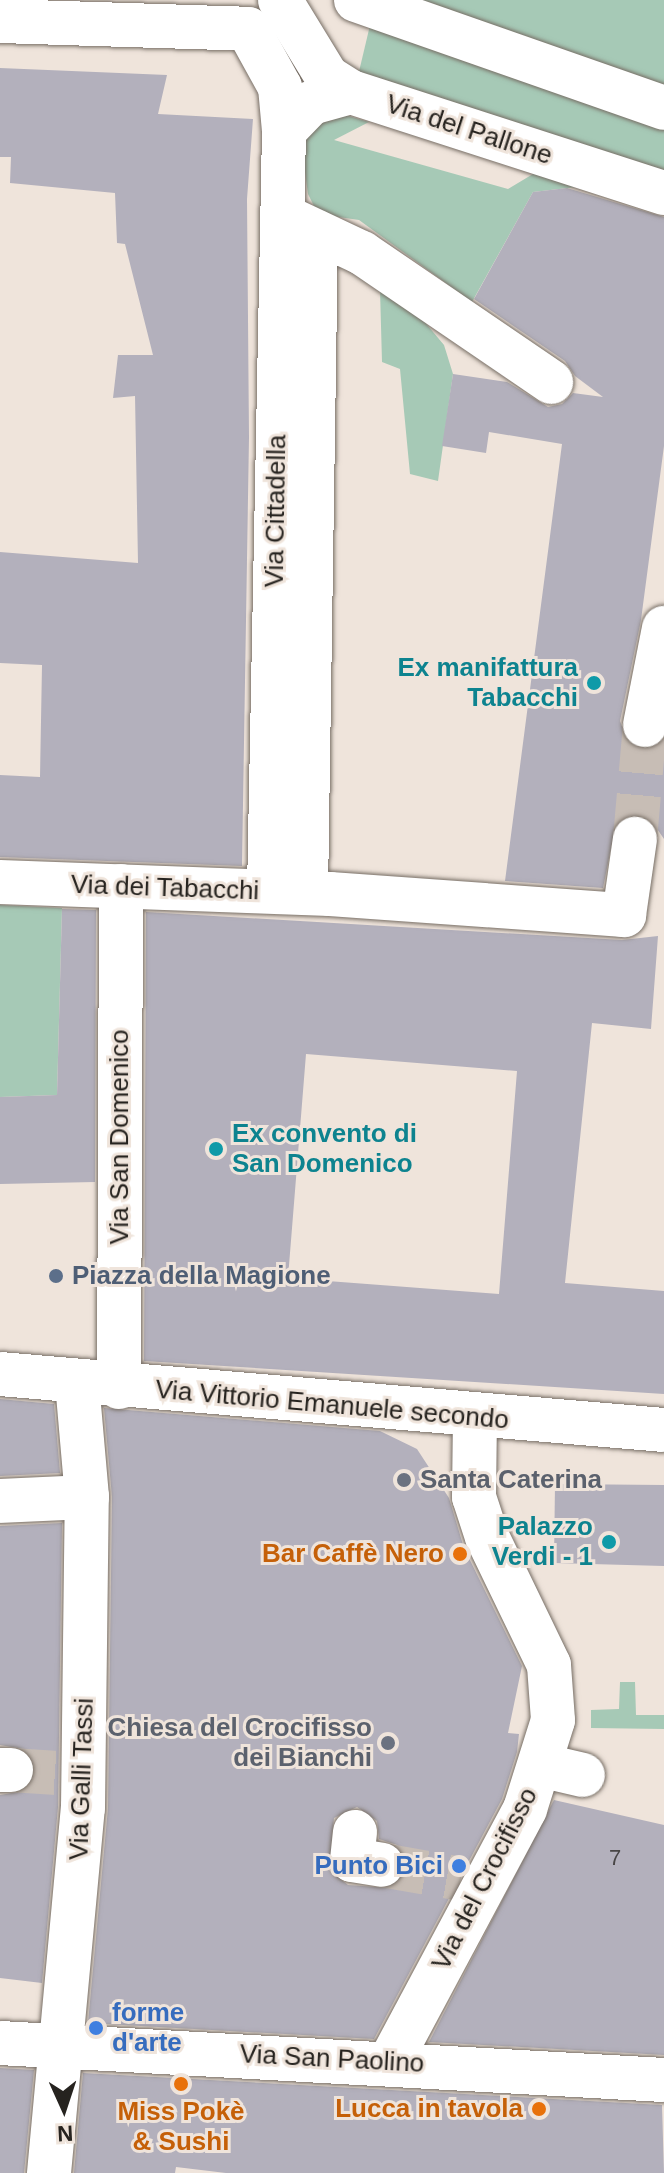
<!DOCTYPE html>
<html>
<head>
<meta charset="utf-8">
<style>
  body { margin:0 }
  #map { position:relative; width:664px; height:2173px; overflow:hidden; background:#efe4db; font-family:Helvetica,sans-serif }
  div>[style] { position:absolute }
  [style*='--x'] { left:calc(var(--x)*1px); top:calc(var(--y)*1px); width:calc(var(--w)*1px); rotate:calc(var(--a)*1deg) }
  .green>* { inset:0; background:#a6c9b6 }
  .building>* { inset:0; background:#b3b0bc }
  .minor-tunnel>* { height:44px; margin-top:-22px; transform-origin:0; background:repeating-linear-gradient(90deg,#c7bdb5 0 44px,transparent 0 66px) }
  .roads { filter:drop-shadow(0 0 2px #776e65) drop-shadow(0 0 2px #776e65) }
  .minor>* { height:44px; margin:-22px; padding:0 22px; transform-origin:22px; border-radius:22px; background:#fff }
  .dots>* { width:22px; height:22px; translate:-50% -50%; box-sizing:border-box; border:4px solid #efe4db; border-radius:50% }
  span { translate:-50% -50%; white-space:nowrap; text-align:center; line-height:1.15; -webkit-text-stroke:6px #efe4db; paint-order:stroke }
  .number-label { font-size:22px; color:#494646 }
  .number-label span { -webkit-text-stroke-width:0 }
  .street-label { font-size:26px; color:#26231f }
  .culture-label { font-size:26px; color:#0d838f; font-weight:700 }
  .right { translate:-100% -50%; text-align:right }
  .left { translate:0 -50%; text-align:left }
  .service-label { font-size:26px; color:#4e5e75; font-weight:700 }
  .worship-label { font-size:26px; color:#5b616d; font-weight:700 }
  .food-label { font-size:26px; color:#c56008; font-weight:700 }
  .shop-label { font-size:26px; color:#366cbe; font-weight:700 }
  .north { position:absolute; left:24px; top:2069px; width:80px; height:80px; -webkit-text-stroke:6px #efe4db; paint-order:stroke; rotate:177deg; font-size:22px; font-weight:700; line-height:32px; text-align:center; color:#26231f }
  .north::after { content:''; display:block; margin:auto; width:28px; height:36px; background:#26231f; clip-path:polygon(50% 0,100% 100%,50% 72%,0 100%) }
</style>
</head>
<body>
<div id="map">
  <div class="green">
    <div style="clip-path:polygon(376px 0,664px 0,664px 178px,357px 80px)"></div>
    <div style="clip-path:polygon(335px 112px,369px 122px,334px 140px,508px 189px,543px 168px,594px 185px,533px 192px,472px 302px,359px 220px,318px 214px,308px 194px,300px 135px)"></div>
    <div style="clip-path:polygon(380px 290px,423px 320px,444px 345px,453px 374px,438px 481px,410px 474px,400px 369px,382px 362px)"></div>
    <div style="clip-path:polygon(0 905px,62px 908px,57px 1095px,0 1097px)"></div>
    <div style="clip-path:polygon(620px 1682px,635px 1682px,636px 1715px,664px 1715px,664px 1729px,591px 1728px,591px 1710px,619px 1709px)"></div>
  </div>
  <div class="building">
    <div style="clip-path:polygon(0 68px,167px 75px,158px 114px,253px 119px,247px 199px,249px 437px,242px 866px,0 857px,0 775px,40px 777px,42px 665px,0 663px,0 552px,138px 563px,135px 396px,113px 398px,118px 355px,153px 355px,125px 244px,117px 243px,115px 193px,10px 183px,11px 157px,0 157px)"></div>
    <div style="clip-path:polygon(567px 188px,664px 217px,664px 446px,641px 620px,620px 721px,628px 743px,639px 749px,664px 741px,664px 839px,651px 820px,639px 814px,616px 823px,603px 888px,505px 881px,562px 444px,489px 432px,486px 453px,442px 446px,453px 374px,507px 382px,548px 407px,562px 404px,573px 393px,603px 397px,575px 376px,565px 361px,474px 299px,533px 192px)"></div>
    <div style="clip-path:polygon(62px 909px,96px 910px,95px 1182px,0 1184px,0 1097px,57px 1095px)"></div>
    <div style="clip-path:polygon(evenodd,146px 912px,622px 940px,658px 936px,651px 1029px,592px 1023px,565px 1283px,664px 1291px,664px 1394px,144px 1361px,146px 912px,306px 1054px,517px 1071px,499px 1294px,288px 1278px,306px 1054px)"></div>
    <div style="clip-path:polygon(0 1399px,54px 1404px,60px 1473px,0 1476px)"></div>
    <div style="clip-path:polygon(evenodd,104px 1408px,380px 1431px,417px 1449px,449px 1498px,464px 1548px,522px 1666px,508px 1733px,519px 1734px,517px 1752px,502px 1799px,374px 2039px,88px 2023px,108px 1808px,112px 1497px,104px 1408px,357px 1807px,377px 1821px,379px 1839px,397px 1845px,405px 1856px,406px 1870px,391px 1888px,348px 1885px,329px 1870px,334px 1818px,357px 1807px)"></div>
    <div style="clip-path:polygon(555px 1484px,664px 1485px,664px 1566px,554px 1563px)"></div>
    <div style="clip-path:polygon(62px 1523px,58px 1807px,42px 1983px,0 1978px,0 1795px,24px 1791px,36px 1771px,24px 1749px,0 1745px,0 1526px)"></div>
    <div style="clip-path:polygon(554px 1800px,664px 1825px,664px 2055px,429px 2042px)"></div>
    <div style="clip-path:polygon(0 2068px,34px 2070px,24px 2173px,0 2173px)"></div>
    <div style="clip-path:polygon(83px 2073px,662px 2105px,664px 2173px,226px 2173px,176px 2167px,175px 2173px,74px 2173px)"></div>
  </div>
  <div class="minor-tunnel">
    <div style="--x:635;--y:839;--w:114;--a:-85"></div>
    <div style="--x:11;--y:1770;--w:62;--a:3.7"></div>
    <div style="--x:382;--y:1865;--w:80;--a:10"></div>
  </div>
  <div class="roads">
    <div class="minor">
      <div style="--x:280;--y:0;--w:90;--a:58.6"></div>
      <div style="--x:327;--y:77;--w:28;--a:32"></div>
      <div style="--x:356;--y:0;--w:326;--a:19.3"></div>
      <div style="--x:0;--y:21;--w:248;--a:1.8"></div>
      <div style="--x:248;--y:29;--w:66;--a:61.1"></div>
      <div style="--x:280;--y:87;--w:44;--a:84.8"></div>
      <div style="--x:284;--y:131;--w:760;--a:91.13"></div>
      <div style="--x:284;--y:131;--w:39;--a:-46"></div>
      <div style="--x:311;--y:103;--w:41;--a:-15.4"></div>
      <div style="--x:351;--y:92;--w:329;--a:17.9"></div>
      <div style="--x:294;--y:221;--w:75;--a:25.2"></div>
      <div style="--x:362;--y:253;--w:229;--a:34.3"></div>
      <div style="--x:645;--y:725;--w:99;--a:-78.9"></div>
      <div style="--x:0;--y:882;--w:330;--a:2.1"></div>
      <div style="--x:330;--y:894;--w:295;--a:4.1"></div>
      <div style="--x:624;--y:915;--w:77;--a:-81.8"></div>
      <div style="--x:306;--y:893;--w:661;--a:-89.13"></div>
      <div style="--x:0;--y:1374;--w:666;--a:4.82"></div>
      <div style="--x:119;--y:1387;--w:501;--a:-89.77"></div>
      <div style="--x:0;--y:1501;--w:87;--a:-2.6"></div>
      <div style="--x:540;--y:1765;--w:44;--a:13.1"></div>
      <div style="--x:0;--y:1770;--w:11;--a:0"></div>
      <div style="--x:355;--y:1832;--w:28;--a:96"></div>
      <div style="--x:352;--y:1860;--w:30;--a:9"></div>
      <div style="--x:0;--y:2043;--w:665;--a:3.19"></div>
      <div style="--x:390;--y:2062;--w:287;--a:-61.9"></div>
      <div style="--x:525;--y:1809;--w:93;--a:-72.5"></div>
      <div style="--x:553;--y:1720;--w:55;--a:-94.2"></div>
      <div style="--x:549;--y:1665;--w:142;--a:-115.8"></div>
      <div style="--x:487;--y:1537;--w:42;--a:-108"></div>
      <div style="--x:474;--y:1497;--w:80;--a:-89.3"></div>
      <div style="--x:49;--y:2173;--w:367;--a:-84.7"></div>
      <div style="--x:83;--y:1808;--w:311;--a:-89.3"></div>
      <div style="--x:87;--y:1497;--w:114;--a:-95"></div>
    </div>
  </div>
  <div class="dots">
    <div style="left:594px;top:683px;background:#0f9aa8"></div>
    <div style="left:216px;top:1149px;background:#0f9aa8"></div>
    <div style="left:56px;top:1276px;background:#5c6f8a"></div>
    <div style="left:404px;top:1480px;background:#6b7280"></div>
    <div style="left:609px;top:1542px;background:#0f9aa8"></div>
    <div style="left:460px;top:1554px;background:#e8710a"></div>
    <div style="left:388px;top:1743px;background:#6b7280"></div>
    <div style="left:459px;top:1866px;background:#3f7fe0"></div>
    <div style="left:96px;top:2028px;background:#3f7fe0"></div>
    <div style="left:181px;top:2084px;background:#e8710a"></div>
    <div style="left:539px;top:2109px;background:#e8710a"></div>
  </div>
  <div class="number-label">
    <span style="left:615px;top:1858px">7</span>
  </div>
  <div class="street-label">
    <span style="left:469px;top:130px;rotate:18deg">Via del Pallone</span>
    <span style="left:276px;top:511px;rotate:-89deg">Via Cittadella</span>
    <span style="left:165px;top:888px;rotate:2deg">Via dei Tabacchi</span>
    <span style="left:120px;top:1137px;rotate:-90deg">Via San Domenico</span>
    <span style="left:332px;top:1405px;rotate:5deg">Via Vittorio Emanuele secondo</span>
    <span style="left:82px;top:1779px;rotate:-88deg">Via Galli Tassi</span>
    <span style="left:485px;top:1879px;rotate:-63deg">Via del Crocifisso</span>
    <span style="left:332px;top:2059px;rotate:3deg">Via San Paolino</span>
  </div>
  <div class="culture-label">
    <span class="right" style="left:578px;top:683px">Ex manifattura<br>Tabacchi</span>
    <span class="left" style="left:232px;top:1149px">Ex convento di<br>San Domenico</span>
    <span class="right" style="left:593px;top:1542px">Palazzo<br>Verdi - 1</span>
  </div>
  <div class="service-label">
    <span class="left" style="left:72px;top:1276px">Piazza della Magione</span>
  </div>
  <div class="worship-label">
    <span class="left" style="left:420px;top:1480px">Santa Caterina</span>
    <span class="right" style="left:372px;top:1743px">Chiesa del Crocifisso<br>dei Bianchi</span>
  </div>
  <div class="food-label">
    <span class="right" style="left:444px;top:1554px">Bar Caffè Nero</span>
    <span class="right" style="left:523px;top:2109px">Lucca in tavola</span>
    <span style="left:181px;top:2127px">Miss Pokè<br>&amp; Sushi</span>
  </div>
  <div class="shop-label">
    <span class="right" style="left:443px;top:1866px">Punto Bici</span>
    <span class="left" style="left:112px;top:2028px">forme<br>d'arte</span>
  </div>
  <div class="north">N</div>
</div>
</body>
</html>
